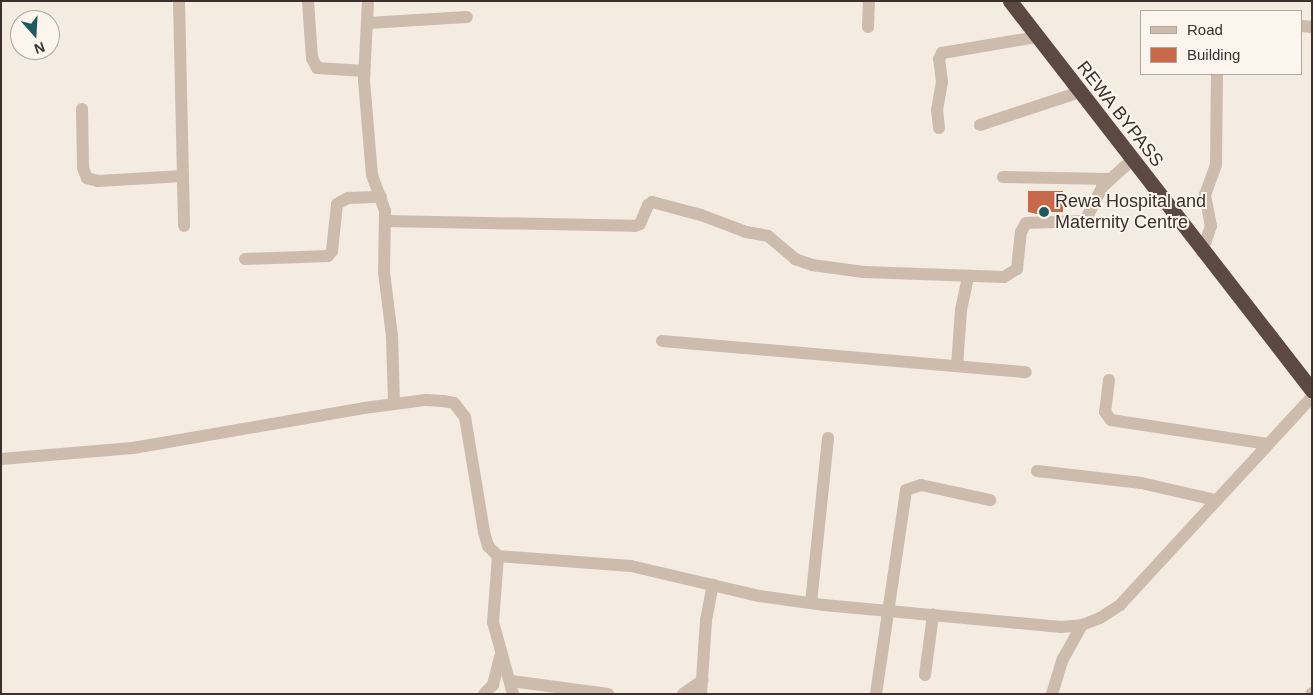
<!DOCTYPE html>
<html>
<head>
<meta charset="utf-8">
<style>
  body { margin:0 }
  #map { position:relative; width:1313px; height:695px; overflow:hidden; background:#f4ebe1; font-family:Helvetica,sans-serif }
  div>[style] { position:absolute }
  [style*='--x'] { left:calc(var(--x)*1px); top:calc(var(--y)*1px); width:calc(var(--w)*1px); rotate:calc(var(--a)*1deg) }
  .building>* { inset:0; background:#c8694b }
  .minor>* { height:12px; margin:-6px; padding:0 6px; transform-origin:6px; border-radius:6px; background:#cdbbac }
  .highway>* { height:15px; margin:-7.5px; padding:0 7.5px; transform-origin:7.5px; border-radius:7.5px; background:#5c4a42 }
  .dots>* { width:14px; height:14px; translate:-50% -50%; box-sizing:border-box; border:2px solid #fbf5ee; border-radius:50% }
  span { translate:-50% -50%; white-space:nowrap; text-align:center; line-height:1.15; -webkit-text-stroke:4px #fbf5ee; paint-order:stroke }
  .street-label { font-size:18px; color:#3b302b }
  .poi-label { font-size:18px; color:#3b302b }
  .left { translate:0 -50%; text-align:left }
  .frame { position:absolute; inset:0; border:2px solid #3b302b; pointer-events:none }
  .legend { position:absolute; left:1140px; top:10px; width:162px; height:65px; box-sizing:border-box; background:#fbf5ee; border:1px solid #aea6a0; margin:0; padding:6px 9px; list-style:none; font-size:15px; color:#3b302b }
  .legend li { display:flex; align-items:center; gap:10px; height:25px }
  .legend b { width:25px; border:1px solid #aea6a0 }
  .north { position:absolute; left:10px; top:10px; width:50px; height:50px; box-sizing:border-box; background:#fbf5ee; border:1px solid #aea6a0; border-radius:50%; rotate:161deg; font-size:14px; font-weight:700; line-height:20px; text-align:center; color:#3b302b }
  .north::after { content:''; display:block; margin:auto; width:18px; height:22px; background:#1f5a5e; clip-path:polygon(50% 0,100% 100%,50% 72%,0 100%) }
</style>
</head>
<body>
<div id="map">
  <div class="building">
    <div style="clip-path:polygon(1028px 191px,1063px 191px,1063px 212px,1046px 212px,1046px 216px,1028px 212px)"></div>
  </div>
  <div class="minor">
    <div style="--x:179;--y:1;--w:225;--a:88.7"></div>
    <div style="--x:308;--y:1;--w:57;--a:86"></div>
    <div style="--x:312;--y:58;--w:11;--a:63"></div>
    <div style="--x:317;--y:68;--w:47;--a:3.7"></div>
    <div style="--x:368;--y:1;--w:79;--a:92.9"></div>
    <div style="--x:364;--y:80;--w:95;--a:85.2"></div>
    <div style="--x:372;--y:175;--w:38;--a:70"></div>
    <div style="--x:385;--y:211;--w:61;--a:90.9"></div>
    <div style="--x:384;--y:272;--w:64;--a:82.9"></div>
    <div style="--x:392;--y:336;--w:68;--a:88.3"></div>
    <div style="--x:368;--y:23;--w:99;--a:-3.5"></div>
    <div style="--x:1302;--y:26;--w:10;--a:6"></div>
    <div style="--x:868;--y:27;--w:26;--a:-88"></div>
    <div style="--x:82;--y:109;--w:59;--a:89"></div>
    <div style="--x:83;--y:168;--w:11;--a:68"></div>
    <div style="--x:87;--y:178;--w:11;--a:15"></div>
    <div style="--x:98;--y:181;--w:85;--a:-3.4"></div>
    <div style="--x:980;--y:125;--w:105;--a:-18.3"></div>
    <div style="--x:939;--y:128;--w:18;--a:-96"></div>
    <div style="--x:937;--y:110;--w:28;--a:-80"></div>
    <div style="--x:942;--y:82;--w:23;--a:-97"></div>
    <div style="--x:939;--y:59;--w:7;--a:-63"></div>
    <div style="--x:942;--y:53;--w:96;--a:-9.6"></div>
    <div style="--x:1003;--y:177;--w:106;--a:1.1"></div>
    <div style="--x:385;--y:221;--w:250;--a:1.1"></div>
    <div style="--x:635;--y:226;--w:5;--a:-22"></div>
    <div style="--x:640;--y:224;--w:21;--a:-67"></div>
    <div style="--x:648;--y:205;--w:5;--a:-37"></div>
    <div style="--x:652;--y:202;--w:51;--a:14.9"></div>
    <div style="--x:701;--y:215;--w:48;--a:20.7"></div>
    <div style="--x:746;--y:232;--w:22;--a:10"></div>
    <div style="--x:768;--y:236;--w:35;--a:40"></div>
    <div style="--x:795;--y:259;--w:18;--a:19"></div>
    <div style="--x:812;--y:265;--w:52;--a:7.7"></div>
    <div style="--x:864;--y:272;--w:140;--a:2"></div>
    <div style="--x:1004;--y:277;--w:15;--a:-32"></div>
    <div style="--x:1017;--y:269;--w:37;--a:-84"></div>
    <div style="--x:1021;--y:232;--w:10;--a:-61"></div>
    <div style="--x:1026;--y:223;--w:59;--a:-1.9"></div>
    <div style="--x:1085;--y:221;--w:38;--a:-63"></div>
    <div style="--x:1102;--y:187;--w:40;--a:-42"></div>
    <div style="--x:1202;--y:252;--w:28;--a:-71"></div>
    <div style="--x:1211;--y:226;--w:32;--a:-101"></div>
    <div style="--x:1205;--y:195;--w:32;--a:-70"></div>
    <div style="--x:1216;--y:165;--w:91;--a:-89.4"></div>
    <div style="--x:245;--y:259;--w:83;--a:-2.1"></div>
    <div style="--x:328;--y:256;--w:6;--a:-51"></div>
    <div style="--x:332;--y:251;--w:47;--a:-83.9"></div>
    <div style="--x:337;--y:204;--w:13;--a:-29"></div>
    <div style="--x:348;--y:198;--w:33;--a:-2"></div>
    <div style="--x:662;--y:341;--w:365;--a:4.9"></div>
    <div style="--x:957;--y:366;--w:56;--a:-85.9"></div>
    <div style="--x:961;--y:310;--w:35;--a:-78"></div>
    <div style="--x:1109;--y:380;--w:32;--a:97"></div>
    <div style="--x:1105;--y:412;--w:10;--a:53"></div>
    <div style="--x:1111;--y:420;--w:158;--a:8.7"></div>
    <div style="--x:1;--y:459;--w:132;--a:-4.8"></div>
    <div style="--x:133;--y:448;--w:234;--a:-9.8"></div>
    <div style="--x:364;--y:408;--w:63;--a:-7.4"></div>
    <div style="--x:426;--y:400;--w:17;--a:3"></div>
    <div style="--x:443;--y:401;--w:11;--a:10"></div>
    <div style="--x:454;--y:403;--w:18;--a:52"></div>
    <div style="--x:465;--y:417;--w:117;--a:80.6"></div>
    <div style="--x:484;--y:532;--w:15;--a:74"></div>
    <div style="--x:488;--y:546;--w:14;--a:45"></div>
    <div style="--x:498;--y:556;--w:133;--a:4.3"></div>
    <div style="--x:631;--y:566;--w:131;--a:13.2"></div>
    <div style="--x:759;--y:596;--w:66;--a:7.9"></div>
    <div style="--x:824;--y:605;--w:238;--a:5.3"></div>
    <div style="--x:1061;--y:627;--w:21;--a:-5"></div>
    <div style="--x:1082;--y:625;--w:19;--a:-21"></div>
    <div style="--x:1100;--y:618;--w:24;--a:-33"></div>
    <div style="--x:1120;--y:605;--w:283;--a:-47.3"></div>
    <div style="--x:1037;--y:471;--w:105;--a:6.6"></div>
    <div style="--x:1141;--y:483;--w:77;--a:12.8"></div>
    <div style="--x:498;--y:556;--w:66;--a:94.3"></div>
    <div style="--x:493;--y:622;--w:75;--a:74.5"></div>
    <div style="--x:811;--y:603;--w:166;--a:-84.1"></div>
    <div style="--x:925;--y:675;--w:61;--a:-82.4"></div>
    <div style="--x:511;--y:681;--w:98;--a:7.6"></div>
    <div style="--x:484;--y:694;--w:13;--a:-45"></div>
    <div style="--x:493;--y:685;--w:29;--a:-76"></div>
    <div style="--x:683;--y:694;--w:24;--a:-35"></div>
    <div style="--x:701;--y:694;--w:74;--a:-86.1"></div>
    <div style="--x:706;--y:620;--w:36;--a:-79"></div>
    <div style="--x:876;--y:694;--w:206;--a:-81.6"></div>
    <div style="--x:906;--y:490;--w:16;--a:-18"></div>
    <div style="--x:921;--y:485;--w:71;--a:12.3"></div>
    <div style="--x:1052;--y:694;--w:37;--a:-73"></div>
    <div style="--x:1063;--y:659;--w:39;--a:-61"></div>
    <div style="--x:1311;--y:694;--w:1;--a:-45"></div>
  </div>
  <div class="highway">
    <div style="--x:1010;--y:1;--w:493;--a:52.2"></div>
  </div>
  <div class="dots">
    <div style="left:1044px;top:212px;background:#1f5a5e"></div>
  </div>
  <div class="street-label">
    <span style="left:1120px;top:114px;rotate:52deg">REWA BYPASS</span>
  </div>
  <div class="poi-label">
    <span class="left" style="left:1055px;top:212px">Rewa Hospital and<br>Maternity Centre</span>
  </div>
  <div class="frame"></div>
  <ul class="legend">
  <li><b style="height:6px;background:#cdbbac"></b>Road</li>
  <li><b style="height:14px;background:#c8694b"></b>Building</li>
  </ul>
  <div class="north">N</div>
</div>
</body>
</html>
